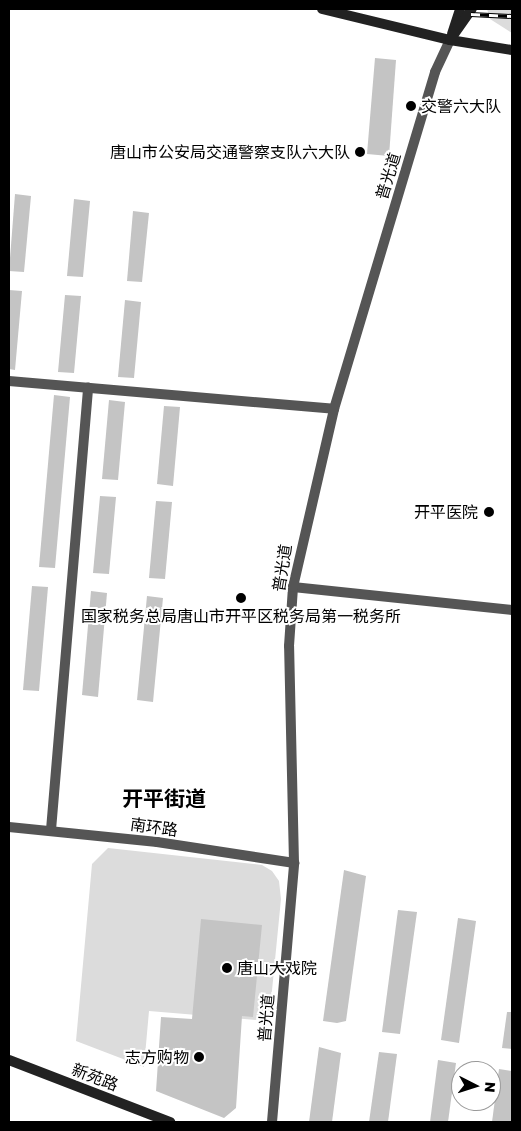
<!DOCTYPE html>
<html>
<head>
<meta charset="utf-8">
<style>
  body { margin:0 }
  #map { position:relative; width:521px; height:1131px; overflow:hidden; background:#fff; font-family:"Golos Text","Noto Sans SC",sans-serif }
  div>[style] { position:absolute }
  [style*='--x'] { left:calc(var(--x)*1px); top:calc(var(--y)*1px); width:calc(var(--w)*1px); rotate:calc(var(--a)*1deg) }
  .green>* { inset:0; background:#dcdcdc }
  .building>* { inset:0; background:#c4c4c4 }
  .minor>* { height:10px; margin:-5px; padding:0 5px; transform-origin:5px; border-radius:5px; background:#555 }
  .tertiary>* { height:10px; margin:-5px; padding:0 5px; transform-origin:5px; border-radius:5px; background:#555 }
  .secondary>* { height:10px; margin:-5px; padding:0 5px; transform-origin:5px; border-radius:5px; background:#222 }
  .rail>* { height:5px; margin-top:-2.5px; transform-origin:0; background:repeating-linear-gradient(90deg,#fff 0 9px,#000 0 18px); box-sizing:border-box; border-block:1px solid #000 }
  .dots>* { width:14px; height:14px; translate:-50% -50%; box-sizing:border-box; border:2px solid #fff; border-radius:50% }
  span { translate:-50% -50%; white-space:nowrap; text-align:center; line-height:1.15; -webkit-text-stroke:4px #fff; paint-order:stroke }
  .poi-label { font-size:16px; color:#000 }
  .left { translate:0 -50%; text-align:left }
  .right { translate:-100% -50%; text-align:right }
  .street-label { font-size:16px; color:#000 }
  .district-label { font-size:21px; color:#000; font-weight:700 }
  .frame { position:absolute; inset:0; border:10px solid #000; pointer-events:none }
  .north { position:absolute; left:451px; top:1061px; width:50px; height:50px; box-sizing:border-box; background:#fff; border:1px solid #999; border-radius:50%; rotate:95deg; font-size:14px; font-weight:700; line-height:20px; text-align:center; color:#000 }
  .north::after { content:''; display:block; margin:auto; width:18px; height:22px; background:#000; clip-path:polygon(50% 0,100% 100%,50% 72%,0 100%) }
</style>
</head>
<body>
<div id="map">
  <div class="green">
    <div style="clip-path:polygon(487px 9px,512px 9px,512px 33px,490px 19px)"></div>
    <div style="clip-path:polygon(108px 848px,262px 865px,272px 871px,279px 881px,281px 899px,269px 1021px,149px 1011px,144px 1067px,76px 1041px,92px 864px)"></div>
  </div>
  <div class="building">
    <div style="clip-path:polygon(375px 58px,396px 60px,389px 156px,367px 154px)"></div>
    <div style="clip-path:polygon(15px 194px,31px 196px,24px 272px,9px 271px)"></div>
    <div style="clip-path:polygon(74px 199px,90px 201px,83px 277px,67px 276px)"></div>
    <div style="clip-path:polygon(133px 211px,149px 213px,142px 282px,127px 281px)"></div>
    <div style="clip-path:polygon(9px 290px,22px 291px,15px 370px,9px 369px)"></div>
    <div style="clip-path:polygon(65px 295px,81px 296px,74px 373px,58px 372px)"></div>
    <div style="clip-path:polygon(125px 300px,141px 302px,134px 378px,118px 377px)"></div>
    <div style="clip-path:polygon(54px 395px,70px 397px,55px 568px,39px 567px)"></div>
    <div style="clip-path:polygon(109px 400px,125px 402px,118px 480px,102px 479px)"></div>
    <div style="clip-path:polygon(164px 406px,180px 407px,173px 486px,157px 484px)"></div>
    <div style="clip-path:polygon(100px 496px,116px 497px,109px 574px,93px 573px)"></div>
    <div style="clip-path:polygon(156px 501px,172px 502px,165px 579px,149px 578px)"></div>
    <div style="clip-path:polygon(32px 586px,48px 587px,39px 691px,23px 690px)"></div>
    <div style="clip-path:polygon(91px 591px,107px 593px,98px 697px,82px 695px)"></div>
    <div style="clip-path:polygon(147px 596px,163px 598px,153px 702px,137px 700px)"></div>
    <div style="clip-path:polygon(344px 870px,366px 876px,346px 1021px,337px 1023px,323px 1021px)"></div>
    <div style="clip-path:polygon(398px 910px,417px 912px,400px 1034px,382px 1032px)"></div>
    <div style="clip-path:polygon(458px 918px,476px 921px,459px 1043px,441px 1040px)"></div>
    <div style="clip-path:polygon(201px 919px,262px 925px,253px 1017px,242px 1016px,236px 1108px,224px 1118px,156px 1091px,161px 1017px,192px 1019px)"></div>
    <div style="clip-path:polygon(507px 1012px,512px 1012px,512px 1049px,502px 1048px)"></div>
    <div style="clip-path:polygon(319px 1047px,341px 1053px,332px 1122px,309px 1122px)"></div>
    <div style="clip-path:polygon(379px 1052px,397px 1054px,388px 1122px,369px 1122px)"></div>
    <div style="clip-path:polygon(438px 1060px,456px 1063px,448px 1122px,430px 1122px)"></div>
    <div style="clip-path:polygon(499px 1069px,512px 1071px,512px 1122px,492px 1122px)"></div>
  </div>
  <div class="minor">
    <div style="--x:9;--y:381;--w:326;--a:4.9"></div>
    <div style="--x:51;--y:830;--w:444;--a:-85.2"></div>
  </div>
  <div class="tertiary">
    <div style="--x:293;--y:587;--w:220;--a:6"></div>
    <div style="--x:9;--y:827;--w:149;--a:5.8"></div>
    <div style="--x:157;--y:842;--w:139;--a:8.7"></div>
    <div style="--x:272;--y:1122;--w:260;--a:-85.1"></div>
    <div style="--x:294;--y:863;--w:217;--a:-91.3"></div>
    <div style="--x:289;--y:646;--w:59;--a:-86.1"></div>
    <div style="--x:293;--y:587;--w:183;--a:-77"></div>
    <div style="--x:334;--y:409;--w:352;--a:-73.3"></div>
    <div style="--x:435;--y:72;--w:35;--a:-65"></div>
  </div>
  <div class="secondary">
    <div style="--x:322;--y:9;--w:132;--a:13.6"></div>
    <div style="--x:450;--y:40;--w:63;--a:9.2"></div>
    <div style="--x:452;--y:34;--w:26;--a:-72"></div>
    <div style="--x:450;--y:40;--w:38;--a:-55"></div>
    <div style="--x:9;--y:1060;--w:173;--a:21.1"></div>
  </div>
  <div class="rail">
    <div style="--x:471;--y:14;--w:41;--a:2.8"></div>
  </div>
  <div class="dots">
    <div style="left:411px;top:106px;background:#000"></div>
    <div style="left:360px;top:152px;background:#000"></div>
    <div style="left:489px;top:512px;background:#000"></div>
    <div style="left:241px;top:598px;background:#000"></div>
    <div style="left:227px;top:968px;background:#000"></div>
    <div style="left:199px;top:1057px;background:#000"></div>
  </div>
  <div class="poi-label">
    <span class="left" style="left:421px;top:106px">交警六大队</span>
    <span class="right" style="left:350px;top:152px">唐山市公安局交通警察支队六大队</span>
    <span class="right" style="left:478px;top:512px">开平医院</span>
    <span style="left:241px;top:616px">国家税务总局唐山市开平区税务局第一税务所</span>
    <span class="left" style="left:237px;top:968px">唐山大戏院</span>
    <span class="right" style="left:189px;top:1057px">志方购物</span>
  </div>
  <div class="street-label">
    <span style="left:388px;top:176px;rotate:-73deg">普光道</span>
    <span style="left:282px;top:568px;rotate:-81deg">普光道</span>
    <span style="left:154px;top:827px;rotate:8deg">南环路</span>
    <span style="left:266px;top:1018px;rotate:-85deg">普光道</span>
    <span style="left:95px;top:1077px;rotate:21deg">新苑路</span>
  </div>
  <div class="district-label">
    <span style="left:164px;top:798px">开平街道</span>
  </div>
  <div class="frame"></div>
  <div class="north">N</div>
</div>
</body>
</html>
